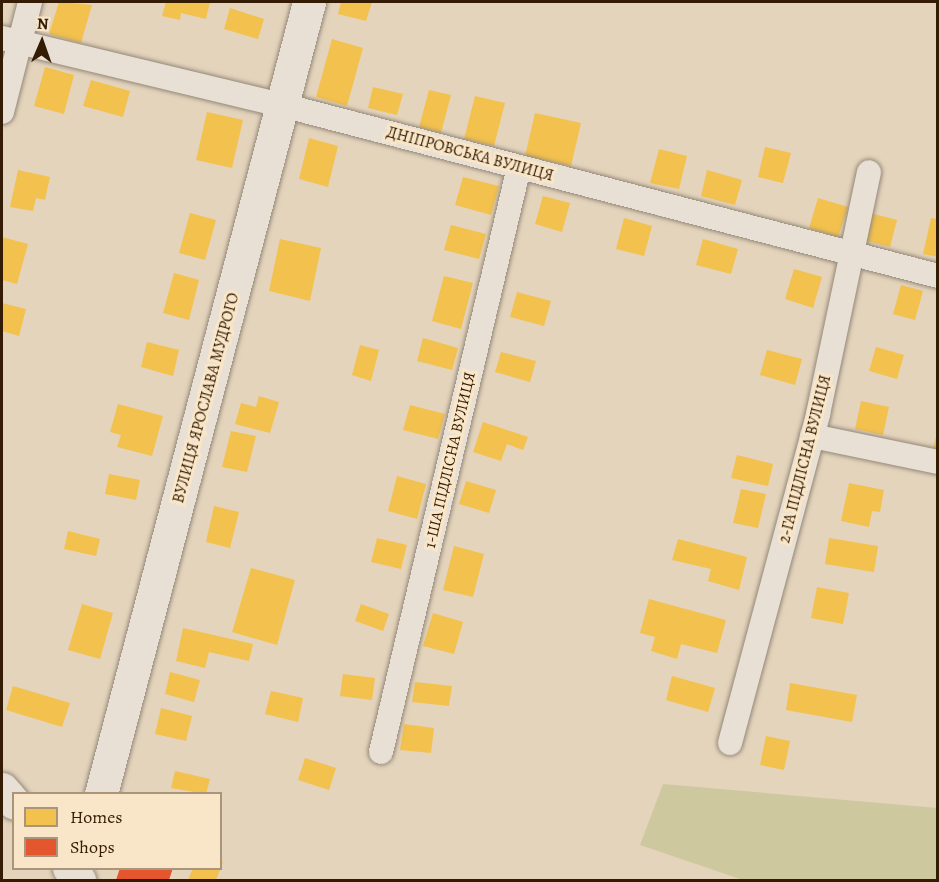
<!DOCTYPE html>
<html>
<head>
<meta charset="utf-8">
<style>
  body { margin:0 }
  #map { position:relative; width:939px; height:882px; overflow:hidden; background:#e4d4bc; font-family:Alegreya,serif }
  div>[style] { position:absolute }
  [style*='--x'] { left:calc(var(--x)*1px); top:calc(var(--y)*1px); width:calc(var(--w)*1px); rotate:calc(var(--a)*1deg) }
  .green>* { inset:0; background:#cec89f }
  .homes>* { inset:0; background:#f2c14e }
  .shops>* { inset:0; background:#e4572e }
  .roads { filter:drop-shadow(0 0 2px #948878) drop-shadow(0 0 2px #948878) }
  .street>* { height:24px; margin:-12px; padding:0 12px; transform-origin:12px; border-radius:12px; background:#e8e0d4 }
  .secondary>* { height:33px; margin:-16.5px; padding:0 16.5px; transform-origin:16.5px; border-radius:16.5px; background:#e8e0d4 }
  span { translate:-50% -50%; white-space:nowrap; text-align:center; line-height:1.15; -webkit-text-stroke:6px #f9e6c8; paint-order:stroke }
  .street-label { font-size:16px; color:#341c04 }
  .frame { position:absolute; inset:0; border:3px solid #341c04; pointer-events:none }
  .legend { position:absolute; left:12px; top:792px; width:210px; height:78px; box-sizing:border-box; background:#f9e6c8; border:2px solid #aa957a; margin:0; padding:8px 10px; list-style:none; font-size:18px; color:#341c04 }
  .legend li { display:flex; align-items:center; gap:12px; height:30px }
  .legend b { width:30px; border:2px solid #aa957a }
  .north { position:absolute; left:12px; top:12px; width:60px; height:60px; -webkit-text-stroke:4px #f9e6c8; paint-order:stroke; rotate:2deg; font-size:16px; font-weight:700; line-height:24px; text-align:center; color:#341c04 }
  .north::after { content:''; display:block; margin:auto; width:21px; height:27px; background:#341c04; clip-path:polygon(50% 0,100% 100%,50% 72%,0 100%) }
</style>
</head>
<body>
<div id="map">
  <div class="green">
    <div style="clip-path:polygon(663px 784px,937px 808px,937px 880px,743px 880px,640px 845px)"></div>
  </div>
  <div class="homes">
    <div style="clip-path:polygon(59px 2px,92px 5px,81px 43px,49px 34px)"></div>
    <div style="clip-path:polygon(166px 2px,210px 2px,206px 19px,181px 13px,180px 20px,162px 16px)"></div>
    <div style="clip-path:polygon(341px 2px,372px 2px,366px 21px,338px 14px)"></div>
    <div style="clip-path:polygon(230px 8px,264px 19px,258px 39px,224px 29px)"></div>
    <div style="clip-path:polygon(332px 39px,363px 48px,347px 106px,316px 97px)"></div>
    <div style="clip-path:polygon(45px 67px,74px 75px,64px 114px,34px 106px)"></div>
    <div style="clip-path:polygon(91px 80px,130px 91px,123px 117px,83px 106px)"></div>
    <div style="clip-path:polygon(373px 87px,403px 94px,397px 115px,368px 108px)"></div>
    <div style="clip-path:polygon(429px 90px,451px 95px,441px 133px,419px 127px)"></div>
    <div style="clip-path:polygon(475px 96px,505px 103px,494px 146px,464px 139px)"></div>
    <div style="clip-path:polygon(207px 112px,243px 120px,232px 168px,196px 160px)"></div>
    <div style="clip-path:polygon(535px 113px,581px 123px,571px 166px,525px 156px)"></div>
    <div style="clip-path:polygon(309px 138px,338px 146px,328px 187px,299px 179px)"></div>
    <div style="clip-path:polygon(765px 147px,791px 153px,783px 183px,758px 177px)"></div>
    <div style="clip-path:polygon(659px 149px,687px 156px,679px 189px,650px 183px)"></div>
    <div style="clip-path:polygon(18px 170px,50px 177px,45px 200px,36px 198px,33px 211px,10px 207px)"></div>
    <div style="clip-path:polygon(707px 170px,742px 180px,735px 205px,701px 196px)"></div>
    <div style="clip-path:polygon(463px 177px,499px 186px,491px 215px,455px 205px)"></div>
    <div style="clip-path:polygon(543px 196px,570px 203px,562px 232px,535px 224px)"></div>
    <div style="clip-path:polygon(818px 198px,848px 207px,838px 237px,809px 228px)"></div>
    <div style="clip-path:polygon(190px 213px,216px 220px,205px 260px,179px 253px)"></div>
    <div style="clip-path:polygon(870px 213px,897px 220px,890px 247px,863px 240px)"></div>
    <div style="clip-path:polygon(624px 218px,652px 226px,644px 256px,616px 249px)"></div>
    <div style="clip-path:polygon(931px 218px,938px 219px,938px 257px,923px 254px)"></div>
    <div style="clip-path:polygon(451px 225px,486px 234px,479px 259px,444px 250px)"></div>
    <div style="clip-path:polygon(2px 237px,28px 244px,17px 284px,2px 280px)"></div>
    <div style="clip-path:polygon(280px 239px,321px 248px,310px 301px,269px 291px)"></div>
    <div style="clip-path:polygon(703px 239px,738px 249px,731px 274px,696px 265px)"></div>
    <div style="clip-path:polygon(794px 269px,822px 277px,813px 308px,785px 299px)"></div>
    <div style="clip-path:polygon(174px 273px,199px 280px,189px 320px,163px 313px)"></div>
    <div style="clip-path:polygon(444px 276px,473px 283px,461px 329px,432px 321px)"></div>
    <div style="clip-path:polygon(901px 285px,923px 291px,915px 320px,893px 314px)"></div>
    <div style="clip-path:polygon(517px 292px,551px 301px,544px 326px,510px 317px)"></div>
    <div style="clip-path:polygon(2px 303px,26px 309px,19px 336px,2px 331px)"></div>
    <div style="clip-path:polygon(423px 338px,458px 348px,452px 370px,417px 361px)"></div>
    <div style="clip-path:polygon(147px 342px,179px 350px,173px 376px,141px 367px)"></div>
    <div style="clip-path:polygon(360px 345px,379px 350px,371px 381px,352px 375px)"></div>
    <div style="clip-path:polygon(876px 347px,904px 355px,897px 379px,869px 371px)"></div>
    <div style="clip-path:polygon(767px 350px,802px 359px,795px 385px,760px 375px)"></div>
    <div style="clip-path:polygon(501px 352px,536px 361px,530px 382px,495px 372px)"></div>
    <div style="clip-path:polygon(259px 396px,279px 402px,270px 433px,235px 424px,241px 403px,256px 407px)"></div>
    <div style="clip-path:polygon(861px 401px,889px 407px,883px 435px,855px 429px)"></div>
    <div style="clip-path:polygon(118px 404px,163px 416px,152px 456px,117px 447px,121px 435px,110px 432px)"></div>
    <div style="clip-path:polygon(410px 405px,445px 414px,438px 439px,403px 430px)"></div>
    <div style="clip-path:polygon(483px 422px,528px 437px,523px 450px,507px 444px,501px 461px,473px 452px)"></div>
    <div style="clip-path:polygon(938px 428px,938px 450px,933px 449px)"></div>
    <div style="clip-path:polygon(231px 431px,256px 436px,247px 472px,222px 467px)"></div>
    <div style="clip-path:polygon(737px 455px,773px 464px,768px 486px,731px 478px)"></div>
    <div style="clip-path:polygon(109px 474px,140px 480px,136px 500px,105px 494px)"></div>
    <div style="clip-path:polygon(397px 476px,426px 484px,417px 519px,388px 511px)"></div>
    <div style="clip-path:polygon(466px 481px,496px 490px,489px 513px,459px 504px)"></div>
    <div style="clip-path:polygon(849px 483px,884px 490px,880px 512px,872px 511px,869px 527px,841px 521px)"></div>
    <div style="clip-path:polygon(741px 489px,766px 494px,758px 528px,733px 523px)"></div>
    <div style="clip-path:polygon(214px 506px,239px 512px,230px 548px,206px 542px)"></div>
    <div style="clip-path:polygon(68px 531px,100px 539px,96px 556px,64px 549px)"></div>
    <div style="clip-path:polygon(377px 538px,407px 545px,401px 569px,371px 562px)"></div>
    <div style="clip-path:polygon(829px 538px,878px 546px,874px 572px,825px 564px)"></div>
    <div style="clip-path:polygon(678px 539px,747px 557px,739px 590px,708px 581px,711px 569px,672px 560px)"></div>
    <div style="clip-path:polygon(454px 546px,484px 554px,473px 597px,443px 590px)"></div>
    <div style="clip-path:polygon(251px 568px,295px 580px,277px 645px,232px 632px)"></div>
    <div style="clip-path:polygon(817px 587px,849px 593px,843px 624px,811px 618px)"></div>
    <div style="clip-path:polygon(649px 599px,726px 620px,717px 653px,681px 644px,677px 659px,651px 651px,655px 637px,640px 633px)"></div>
    <div style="clip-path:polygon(82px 604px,113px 613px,100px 659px,68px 650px)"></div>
    <div style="clip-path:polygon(361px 604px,389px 614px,383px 631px,355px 621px)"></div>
    <div style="clip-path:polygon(433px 613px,463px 622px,454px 654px,423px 646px)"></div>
    <div style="clip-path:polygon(183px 628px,253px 644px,249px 661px,209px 652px,205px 668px,176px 661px)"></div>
    <div style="clip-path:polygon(170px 672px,200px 680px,194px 702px,165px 694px)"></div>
    <div style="clip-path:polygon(343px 674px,375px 678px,372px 700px,340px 696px)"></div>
    <div style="clip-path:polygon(672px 676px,715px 688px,708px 712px,666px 700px)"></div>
    <div style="clip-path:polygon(415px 682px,452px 686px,449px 706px,412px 702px)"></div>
    <div style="clip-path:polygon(790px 683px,857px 695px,852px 722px,786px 710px)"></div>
    <div style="clip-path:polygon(13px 686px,70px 703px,62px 727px,6px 710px)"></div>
    <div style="clip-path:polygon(271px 691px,303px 698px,298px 722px,265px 714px)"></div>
    <div style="clip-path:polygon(161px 708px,192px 716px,186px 741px,155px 734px)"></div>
    <div style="clip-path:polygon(404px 724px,434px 728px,431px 753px,400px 750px)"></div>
    <div style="clip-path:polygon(766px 736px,790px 741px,784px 770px,760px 765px)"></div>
    <div style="clip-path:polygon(305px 758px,336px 768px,329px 790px,298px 780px)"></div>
    <div style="clip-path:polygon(175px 771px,210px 779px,206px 794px,171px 788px)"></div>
    <div style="clip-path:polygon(220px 861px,223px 862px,216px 880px,188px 880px,193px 868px,220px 868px)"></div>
  </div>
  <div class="shops">
    <div style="clip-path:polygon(120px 868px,173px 868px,169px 880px,116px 880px)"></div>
  </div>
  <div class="roads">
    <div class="street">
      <div style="--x:2;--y:38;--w:288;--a:13.5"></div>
      <div style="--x:282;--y:105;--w:678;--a:14.61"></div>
      <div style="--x:2;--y:112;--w:114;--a:-75.7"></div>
      <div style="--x:812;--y:436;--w:129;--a:11.7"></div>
      <div style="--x:730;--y:743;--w:341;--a:-75"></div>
      <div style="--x:818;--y:414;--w:247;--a:-78.1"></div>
      <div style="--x:381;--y:752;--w:601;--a:-76.73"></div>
    </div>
    <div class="secondary">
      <div style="--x:2;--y:789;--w:18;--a:49"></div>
      <div style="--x:101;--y:794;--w:819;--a:-75.28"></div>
      <div style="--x:69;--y:868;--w:16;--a:50"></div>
    </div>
  </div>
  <div class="street-label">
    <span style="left:470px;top:154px;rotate:15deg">ДНІПРОВСЬКА ВУЛИЦЯ</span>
    <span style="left:206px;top:398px;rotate:-75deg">ВУЛИЦЯ ЯРОСЛАВА МУДРОГО</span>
    <span style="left:805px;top:459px;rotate:-76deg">2-ГА ПІДЛІСНА ВУЛИЦЯ</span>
    <span style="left:450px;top:460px;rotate:-77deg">1-ША ПІДЛІСНА ВУЛИЦЯ</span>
  </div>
  <div class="frame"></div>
  <ul class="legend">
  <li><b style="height:16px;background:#f2c14e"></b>Homes</li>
  <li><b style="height:16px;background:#e4572e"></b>Shops</li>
  </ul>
  <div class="north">N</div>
</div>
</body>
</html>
